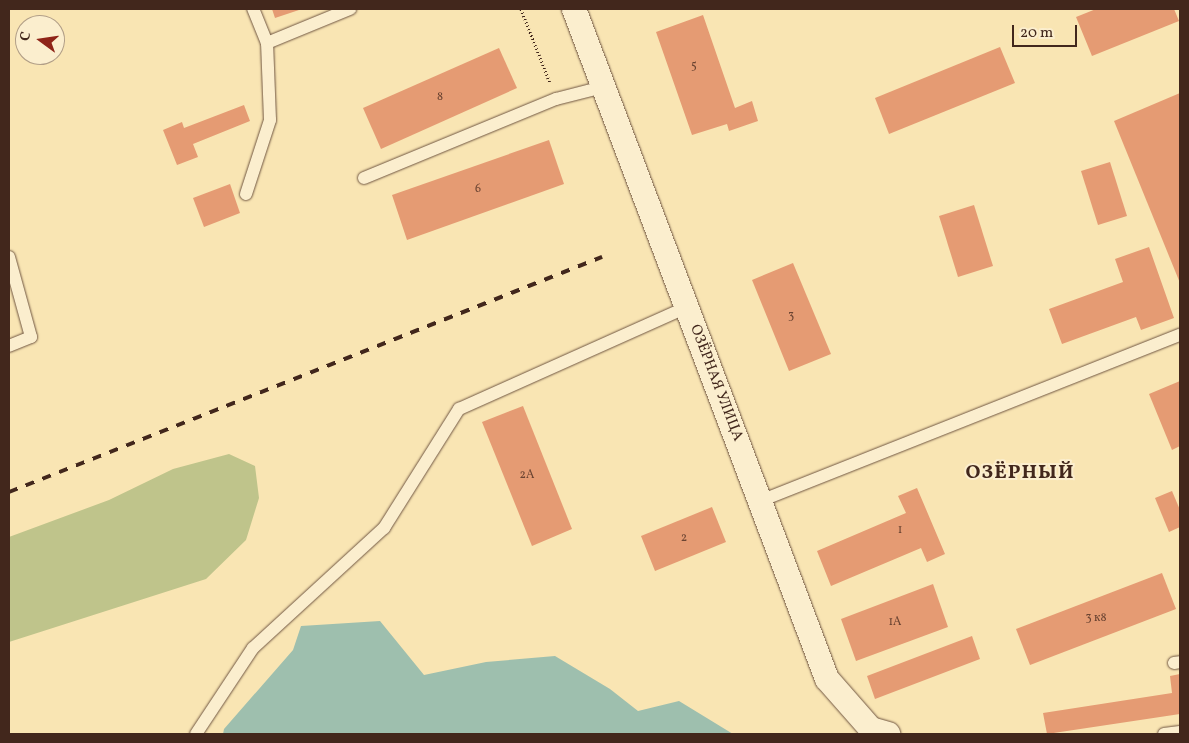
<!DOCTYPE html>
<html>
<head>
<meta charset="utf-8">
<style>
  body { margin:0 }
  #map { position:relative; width:1189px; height:743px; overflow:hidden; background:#f9e5b3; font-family:Vollkorn,serif }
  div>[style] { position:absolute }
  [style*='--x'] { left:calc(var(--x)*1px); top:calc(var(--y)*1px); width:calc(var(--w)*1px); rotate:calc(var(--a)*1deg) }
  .green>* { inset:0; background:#bfc48b }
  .water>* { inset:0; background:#9ebfae }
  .building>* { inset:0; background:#e59b73 }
  .path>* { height:3px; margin-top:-1.5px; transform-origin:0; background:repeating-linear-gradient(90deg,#42271c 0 1px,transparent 0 3.5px) }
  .roads { filter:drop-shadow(0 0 1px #705642) drop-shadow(0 0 1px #705642) }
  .lane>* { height:12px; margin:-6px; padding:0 6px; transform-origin:6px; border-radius:6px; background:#fbeece }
  .street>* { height:24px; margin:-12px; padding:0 12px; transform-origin:12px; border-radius:12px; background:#fbeece }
  .rail>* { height:4px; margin-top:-2px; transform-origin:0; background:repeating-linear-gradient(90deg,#42271c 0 9px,transparent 0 18px) }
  span { translate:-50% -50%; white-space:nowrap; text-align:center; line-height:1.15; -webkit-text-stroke:4px #fbeece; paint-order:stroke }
  .number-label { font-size:12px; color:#6b4432 }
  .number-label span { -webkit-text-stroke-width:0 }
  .street-label { font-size:15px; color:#42271c }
  .district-label { font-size:20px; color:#42271c; font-weight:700; letter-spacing:1px }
  .frame { position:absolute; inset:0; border:10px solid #42271c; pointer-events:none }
  .north { position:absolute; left:15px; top:15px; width:50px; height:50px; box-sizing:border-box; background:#fbeece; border:1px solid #b19e87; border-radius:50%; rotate:284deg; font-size:14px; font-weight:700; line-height:20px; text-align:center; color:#42271c }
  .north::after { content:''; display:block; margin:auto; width:18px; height:22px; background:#8f2418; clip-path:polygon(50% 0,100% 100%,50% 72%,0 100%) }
  .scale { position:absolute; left:1012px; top:25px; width:65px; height:22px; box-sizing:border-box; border:2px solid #42271c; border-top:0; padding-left:6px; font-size:15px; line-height:18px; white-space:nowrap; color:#42271c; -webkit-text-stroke:4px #fbeece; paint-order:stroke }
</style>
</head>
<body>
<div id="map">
  <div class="green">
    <div style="clip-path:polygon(229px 454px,255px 466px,259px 498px,246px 540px,206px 579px,9px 642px,9px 537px,109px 500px,173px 469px)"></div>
  </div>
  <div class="water">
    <div style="clip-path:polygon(380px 621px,424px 675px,486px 662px,555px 656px,610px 689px,638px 711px,679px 701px,733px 734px,223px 734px,224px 729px,293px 650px,301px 626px)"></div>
  </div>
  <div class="building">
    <div style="clip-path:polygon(272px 9px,302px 9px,275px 18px)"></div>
    <div style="clip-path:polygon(1096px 9px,1174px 9px,1179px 21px,1092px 56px,1076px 17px)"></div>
    <div style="clip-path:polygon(703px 15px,735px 108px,752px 101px,758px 121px,729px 131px,727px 124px,692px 135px,656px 32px)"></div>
    <div style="clip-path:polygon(1000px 47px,1015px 83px,889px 134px,875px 98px)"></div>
    <div style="clip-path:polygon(499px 48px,517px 88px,381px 149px,363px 108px)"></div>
    <div style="clip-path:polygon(1180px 93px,1180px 283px,1114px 121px)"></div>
    <div style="clip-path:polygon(244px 105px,250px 121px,193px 144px,198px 157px,177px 165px,163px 130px,182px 122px,184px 128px)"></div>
    <div style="clip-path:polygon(549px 140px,564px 184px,407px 240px,392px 195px)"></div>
    <div style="clip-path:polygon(1110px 162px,1127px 216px,1098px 225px,1081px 171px)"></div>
    <div style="clip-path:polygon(230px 184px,240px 213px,204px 227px,193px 198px)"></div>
    <div style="clip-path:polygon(974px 205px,993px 266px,958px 277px,939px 216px)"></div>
    <div style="clip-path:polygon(1149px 247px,1174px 318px,1141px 330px,1136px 317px,1062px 344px,1049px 309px,1123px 282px,1115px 259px)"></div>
    <div style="clip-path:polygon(793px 263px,831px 354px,789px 371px,752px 280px)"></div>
    <div style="clip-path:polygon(1180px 381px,1180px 446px,1172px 450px,1149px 394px)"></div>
    <div style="clip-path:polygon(523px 406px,572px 529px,532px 546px,482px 422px)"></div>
    <div style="clip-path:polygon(917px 488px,945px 554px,927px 562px,921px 548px,831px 586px,817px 551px,906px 513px,898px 496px)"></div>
    <div style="clip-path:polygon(1172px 491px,1180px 510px,1180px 527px,1169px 532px,1155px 498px)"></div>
    <div style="clip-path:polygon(712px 507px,726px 542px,655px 571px,641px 536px)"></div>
    <div style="clip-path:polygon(1162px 573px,1176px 609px,1030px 665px,1016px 629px)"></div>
    <div style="clip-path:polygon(933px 584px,948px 627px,856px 661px,841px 619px)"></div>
    <div style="clip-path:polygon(972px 636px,980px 659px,875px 699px,867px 676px)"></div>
    <div style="clip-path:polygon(1180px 674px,1180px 714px,1047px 734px,1043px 713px,1172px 693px,1170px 676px)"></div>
  </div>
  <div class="path">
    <div style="--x:521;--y:9;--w:79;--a:68.6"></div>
  </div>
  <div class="roads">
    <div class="lane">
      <div style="--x:267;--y:43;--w:90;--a:-22.3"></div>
      <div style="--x:364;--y:178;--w:208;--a:-22.4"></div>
      <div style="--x:556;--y:99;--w:49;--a:-14.3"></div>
      <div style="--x:246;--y:194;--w:78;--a:-72"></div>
      <div style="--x:270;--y:120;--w:77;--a:-92.2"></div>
      <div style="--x:267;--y:43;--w:37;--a:-112"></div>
      <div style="--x:9;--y:257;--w:83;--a:74.6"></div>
      <div style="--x:31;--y:337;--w:24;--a:158"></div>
      <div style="--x:760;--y:501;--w:452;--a:-21.6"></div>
      <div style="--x:1174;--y:663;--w:6;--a:-9"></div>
      <div style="--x:196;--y:734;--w:103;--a:-56.5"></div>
      <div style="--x:253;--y:648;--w:178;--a:-42.5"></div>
      <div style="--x:384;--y:528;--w:141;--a:-57.8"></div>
      <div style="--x:459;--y:409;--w:250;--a:-24.1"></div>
      <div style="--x:1164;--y:734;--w:16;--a:-7"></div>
    </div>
    <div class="street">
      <div style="--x:574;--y:9;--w:716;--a:69.31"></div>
      <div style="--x:827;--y:679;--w:67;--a:48.7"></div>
      <div style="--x:871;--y:729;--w:18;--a:16"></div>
    </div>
  </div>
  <div class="rail">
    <div style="--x:9;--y:492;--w:638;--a:-21.62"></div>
  </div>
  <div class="number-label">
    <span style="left:694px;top:67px">5</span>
    <span style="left:440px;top:98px">8</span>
    <span style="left:478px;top:190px">6</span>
    <span style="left:791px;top:317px">3</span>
    <span style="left:527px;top:476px">2А</span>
    <span style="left:900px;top:531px">1</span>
    <span style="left:684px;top:539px">2</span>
    <span style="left:1096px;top:619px">3 к8</span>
    <span style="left:895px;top:623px">1А</span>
  </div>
  <div class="street-label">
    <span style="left:716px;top:383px;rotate:69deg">ОЗЁРНАЯ УЛИЦА</span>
  </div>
  <div class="district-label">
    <span style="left:1020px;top:473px">ОЗЁРНЫЙ</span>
  </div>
  <div class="frame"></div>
  <div class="north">С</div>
  <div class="scale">20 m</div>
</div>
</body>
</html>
